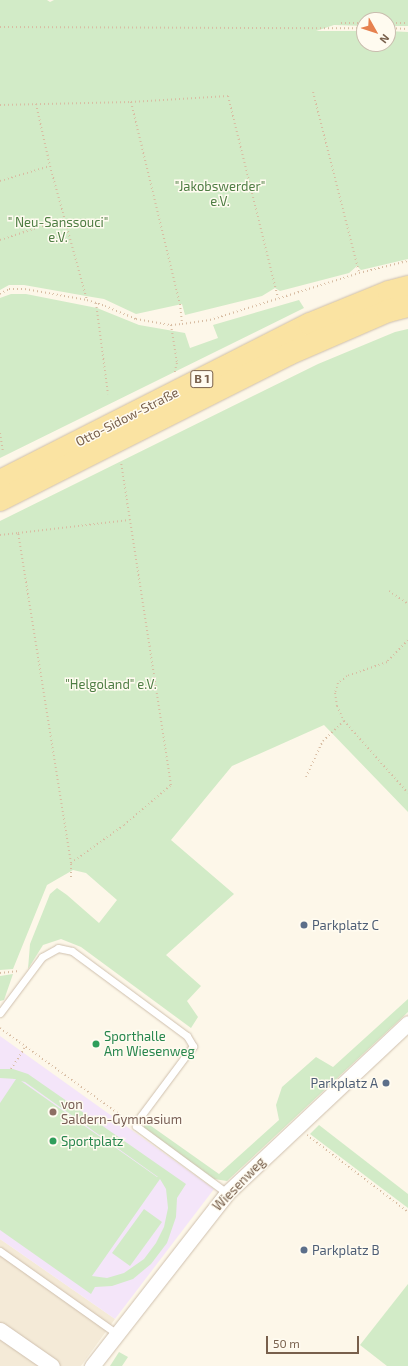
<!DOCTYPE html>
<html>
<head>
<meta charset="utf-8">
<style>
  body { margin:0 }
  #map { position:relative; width:408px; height:1366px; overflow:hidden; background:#fdf7e9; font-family:"Exo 2",sans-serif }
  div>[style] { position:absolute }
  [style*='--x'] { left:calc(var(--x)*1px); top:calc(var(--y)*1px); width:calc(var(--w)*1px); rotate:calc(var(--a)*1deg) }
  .residential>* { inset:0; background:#f4ead7 }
  .education>* { inset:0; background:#f4e5f9 }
  .green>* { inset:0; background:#d2ebc7 }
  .path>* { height:2px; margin-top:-1px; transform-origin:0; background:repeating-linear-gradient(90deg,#d8bda3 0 1px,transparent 0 4px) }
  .roads { filter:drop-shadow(0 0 1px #cfc0ae) drop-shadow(0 0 1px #cfc0ae) }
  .lane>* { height:7px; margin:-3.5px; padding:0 3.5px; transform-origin:3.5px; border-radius:3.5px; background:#fff }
  .street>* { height:15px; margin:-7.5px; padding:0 7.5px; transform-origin:7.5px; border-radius:7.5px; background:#fff }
  .primary>* { height:22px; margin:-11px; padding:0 11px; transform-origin:11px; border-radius:11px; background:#fae3a2 }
  .dots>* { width:11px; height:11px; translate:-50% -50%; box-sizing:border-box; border:2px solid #fffbf0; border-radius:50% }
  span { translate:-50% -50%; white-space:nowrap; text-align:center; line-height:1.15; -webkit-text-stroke:3px #fffbf0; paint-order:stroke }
  .shield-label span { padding:1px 3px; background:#fffbf0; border:1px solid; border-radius:3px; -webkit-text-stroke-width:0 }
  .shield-label { font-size:12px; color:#78604c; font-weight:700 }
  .park-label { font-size:13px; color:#4e7d43 }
  .street-label { font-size:13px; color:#78604c }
  .service-label { font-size:13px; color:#4e5e75 }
  .left { translate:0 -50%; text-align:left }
  .right { translate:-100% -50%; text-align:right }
  .leisure-label { font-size:13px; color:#27864d }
  .education-label { font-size:13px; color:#785e54 }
  .north { position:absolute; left:356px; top:12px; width:40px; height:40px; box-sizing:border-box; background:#fffbf0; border:1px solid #c9bdae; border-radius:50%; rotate:129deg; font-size:11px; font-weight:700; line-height:16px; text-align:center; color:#78604c }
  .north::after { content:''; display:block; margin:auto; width:14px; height:18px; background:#e6814f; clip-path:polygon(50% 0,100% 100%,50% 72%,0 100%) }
  .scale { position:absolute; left:266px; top:1336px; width:93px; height:18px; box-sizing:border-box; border:2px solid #78604c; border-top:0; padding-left:5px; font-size:12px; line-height:14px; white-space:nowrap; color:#78604c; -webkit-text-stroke:3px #fffbf0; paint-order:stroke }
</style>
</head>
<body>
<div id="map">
  <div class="residential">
    <div style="clip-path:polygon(0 1239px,115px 1319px,81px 1366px,0 1366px)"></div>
  </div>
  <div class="education">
    <div style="clip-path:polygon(0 1036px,214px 1189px,115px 1319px,0 1239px)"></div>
  </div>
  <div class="green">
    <div style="clip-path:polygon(0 0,47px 0,50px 2px,54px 0,408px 0,408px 26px,388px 26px,388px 20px,364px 20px,364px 26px,334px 25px,316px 31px,364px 31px,364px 44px,388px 44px,388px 31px,408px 32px,408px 259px,361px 270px,357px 266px,349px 273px,280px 291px,275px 288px,262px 296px,185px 315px,182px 304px,136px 314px,104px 299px,86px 296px,24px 285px,9px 285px,0 290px)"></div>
    <div style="clip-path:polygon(11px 294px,26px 294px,97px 308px,139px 325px,185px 333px,190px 348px,218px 338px,213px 325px,299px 300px,304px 308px,0 458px,0 298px)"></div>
    <div style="clip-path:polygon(408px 329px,408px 812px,324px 725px,232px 766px,171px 840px,234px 894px,166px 955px,201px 986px,187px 1001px,198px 1017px,191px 1028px,81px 947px,61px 939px,43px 945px,28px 969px,30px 944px,50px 894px,57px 888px,67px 895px,99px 923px,117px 900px,86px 873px,73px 870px,47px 885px,13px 969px,0 970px,0 521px,318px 364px,395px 332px)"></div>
    <div style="clip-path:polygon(13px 974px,4px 1000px,0 1001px,0 976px)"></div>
    <div style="clip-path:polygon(408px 999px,408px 1012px,227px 1181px,214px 1179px,144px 1129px,144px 1121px,219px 1174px,279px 1120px,276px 1105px,282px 1087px,316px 1057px,333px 1067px)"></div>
    <div style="clip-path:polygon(evenodd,0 1069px,13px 1069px,28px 1074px,186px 1184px,177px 1198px,176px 1217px,167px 1243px,151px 1264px,133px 1279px,112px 1286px,95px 1287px,91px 1294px,0 1230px,0 1103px,16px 1079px,0 1078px,0 1069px,21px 1081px,25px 1082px,158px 1177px,157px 1177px,21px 1081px,0 1069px,160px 1179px,166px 1189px,168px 1208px,164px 1227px,156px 1243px,144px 1259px,124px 1273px,107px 1278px,92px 1276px,160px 1179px)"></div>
    <div style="clip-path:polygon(319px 1125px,408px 1194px,408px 1208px,310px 1134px)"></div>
    <div style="clip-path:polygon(144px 1209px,162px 1222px,130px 1266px,112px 1253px)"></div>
    <div style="clip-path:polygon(408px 1284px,408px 1366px,387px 1366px,360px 1345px)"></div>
    <div style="clip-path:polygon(119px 1352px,128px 1357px,122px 1366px,110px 1366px)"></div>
  </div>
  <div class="path">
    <div style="--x:341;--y:23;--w:23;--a:0"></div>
    <div style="--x:388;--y:23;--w:20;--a:0"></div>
    <div style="--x:0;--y:27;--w:364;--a:0.2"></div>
    <div style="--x:388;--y:28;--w:20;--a:3"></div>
    <div style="--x:313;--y:92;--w:187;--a:75.7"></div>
    <div style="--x:131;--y:102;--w:208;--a:76.4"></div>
    <div style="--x:180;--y:304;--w:20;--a:84"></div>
    <div style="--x:36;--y:104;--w:64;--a:77.3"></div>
    <div style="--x:50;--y:166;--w:139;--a:74.6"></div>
    <div style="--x:0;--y:105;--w:131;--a:-1.3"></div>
    <div style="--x:131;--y:102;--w:97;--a:-3.5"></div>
    <div style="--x:228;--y:96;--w:208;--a:76.1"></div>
    <div style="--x:0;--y:181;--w:52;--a:-16.7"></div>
    <div style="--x:0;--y:240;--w:67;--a:-18.2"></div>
    <div style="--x:0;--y:294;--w:10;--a:-29"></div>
    <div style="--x:9;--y:289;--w:16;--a:0"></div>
    <div style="--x:25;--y:289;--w:63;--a:10.1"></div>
    <div style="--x:87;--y:300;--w:19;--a:18"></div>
    <div style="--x:105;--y:306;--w:34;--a:23"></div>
    <div style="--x:136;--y:319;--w:36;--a:10"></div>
    <div style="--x:171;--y:325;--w:11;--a:-5"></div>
    <div style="--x:182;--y:324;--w:28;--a:-8"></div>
    <div style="--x:210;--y:320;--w:156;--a:-17.5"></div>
    <div style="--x:359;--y:273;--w:50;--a:-13.8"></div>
    <div style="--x:96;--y:303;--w:92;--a:82.5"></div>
    <div style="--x:171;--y:325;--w:38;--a:81"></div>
    <div style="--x:177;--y:363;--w:11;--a:105"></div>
    <div style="--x:0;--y:433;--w:20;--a:81"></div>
    <div style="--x:0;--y:535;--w:18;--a:-6"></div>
    <div style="--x:389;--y:591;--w:23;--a:34"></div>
    <div style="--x:408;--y:640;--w:30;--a:134"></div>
    <div style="--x:387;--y:662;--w:42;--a:160.7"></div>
    <div style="--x:347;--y:676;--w:11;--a:142"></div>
    <div style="--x:338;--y:683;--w:10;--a:107"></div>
    <div style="--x:335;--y:693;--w:13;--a:81"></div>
    <div style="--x:337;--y:706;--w:17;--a:65"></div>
    <div style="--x:344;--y:721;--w:96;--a:48.4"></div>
    <div style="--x:306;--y:777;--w:40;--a:-65"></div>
    <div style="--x:323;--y:741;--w:29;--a:-44"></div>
    <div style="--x:71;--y:863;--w:65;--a:-35.6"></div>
    <div style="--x:124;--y:825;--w:62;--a:-40.4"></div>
    <div style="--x:171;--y:785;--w:327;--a:-98.8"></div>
    <div style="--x:71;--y:877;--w:14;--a:-90"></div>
    <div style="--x:71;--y:863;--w:334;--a:-99.1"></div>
    <div style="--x:18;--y:533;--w:112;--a:-6.7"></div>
    <div style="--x:0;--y:973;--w:19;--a:-6"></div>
    <div style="--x:0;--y:1028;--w:157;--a:35.9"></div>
    <div style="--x:11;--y:1069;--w:27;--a:-57"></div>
    <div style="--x:307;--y:1135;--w:127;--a:37.3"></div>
  </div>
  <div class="roads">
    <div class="lane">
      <div style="--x:0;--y:1013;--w:70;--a:-53.1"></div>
      <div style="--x:42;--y:957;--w:18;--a:-29"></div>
      <div style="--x:58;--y:948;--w:14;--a:12"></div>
      <div style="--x:72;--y:951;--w:143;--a:36.5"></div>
      <div style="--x:187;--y:1036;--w:12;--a:59"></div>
      <div style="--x:193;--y:1046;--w:94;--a:126.7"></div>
      <div style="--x:137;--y:1121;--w:5;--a:101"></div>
      <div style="--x:136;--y:1126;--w:113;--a:36.4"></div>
      <div style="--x:0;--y:1251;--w:142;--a:35.3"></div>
    </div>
    <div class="street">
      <div style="--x:0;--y:1330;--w:63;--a:34.7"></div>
      <div style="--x:92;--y:1366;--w:219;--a:-52"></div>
      <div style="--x:227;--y:1193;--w:248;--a:-43.2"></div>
    </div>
    <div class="primary">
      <div style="--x:0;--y:481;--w:347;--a:-26.9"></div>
      <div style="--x:310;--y:324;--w:85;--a:-22.1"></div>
      <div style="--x:389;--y:292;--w:20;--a:-15"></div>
      <div style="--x:0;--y:500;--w:324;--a:-26.8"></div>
      <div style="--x:289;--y:354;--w:108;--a:-23.5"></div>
      <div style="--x:388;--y:311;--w:21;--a:-14"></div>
    </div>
  </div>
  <div class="dots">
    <div style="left:304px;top:925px;background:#5c6f8a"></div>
    <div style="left:96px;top:1044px;background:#2e9e5b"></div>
    <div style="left:386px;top:1083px;background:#5c6f8a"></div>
    <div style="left:53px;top:1112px;background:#8d6e63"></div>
    <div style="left:53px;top:1141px;background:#2e9e5b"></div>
    <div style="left:304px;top:1250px;background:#5c6f8a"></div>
  </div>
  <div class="shield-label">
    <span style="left:202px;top:379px">B 1</span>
  </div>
  <div class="park-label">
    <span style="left:220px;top:194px">"Jakobswerder"<br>e.V.</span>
    <span style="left:58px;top:230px">" Neu-Sanssouci"<br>e.V.</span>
    <span style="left:111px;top:684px">"Helgoland" e.V.</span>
  </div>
  <div class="street-label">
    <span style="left:127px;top:417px;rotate:-27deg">Otto-Sidow-Straße</span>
    <span style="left:239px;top:1184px;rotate:-46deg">Wiesenweg</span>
  </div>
  <div class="service-label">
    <span class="left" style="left:312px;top:925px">Parkplatz C</span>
    <span class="right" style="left:378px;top:1083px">Parkplatz A</span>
    <span class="left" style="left:312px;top:1250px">Parkplatz B</span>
  </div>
  <div class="leisure-label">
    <span class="left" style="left:104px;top:1044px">Sporthalle<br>Am Wiesenweg</span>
    <span class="left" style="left:61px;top:1141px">Sportplatz</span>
  </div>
  <div class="education-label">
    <span class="left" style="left:61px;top:1112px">von<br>Saldern-Gymnasium</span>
  </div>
  <div class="north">N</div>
  <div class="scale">50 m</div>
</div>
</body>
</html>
